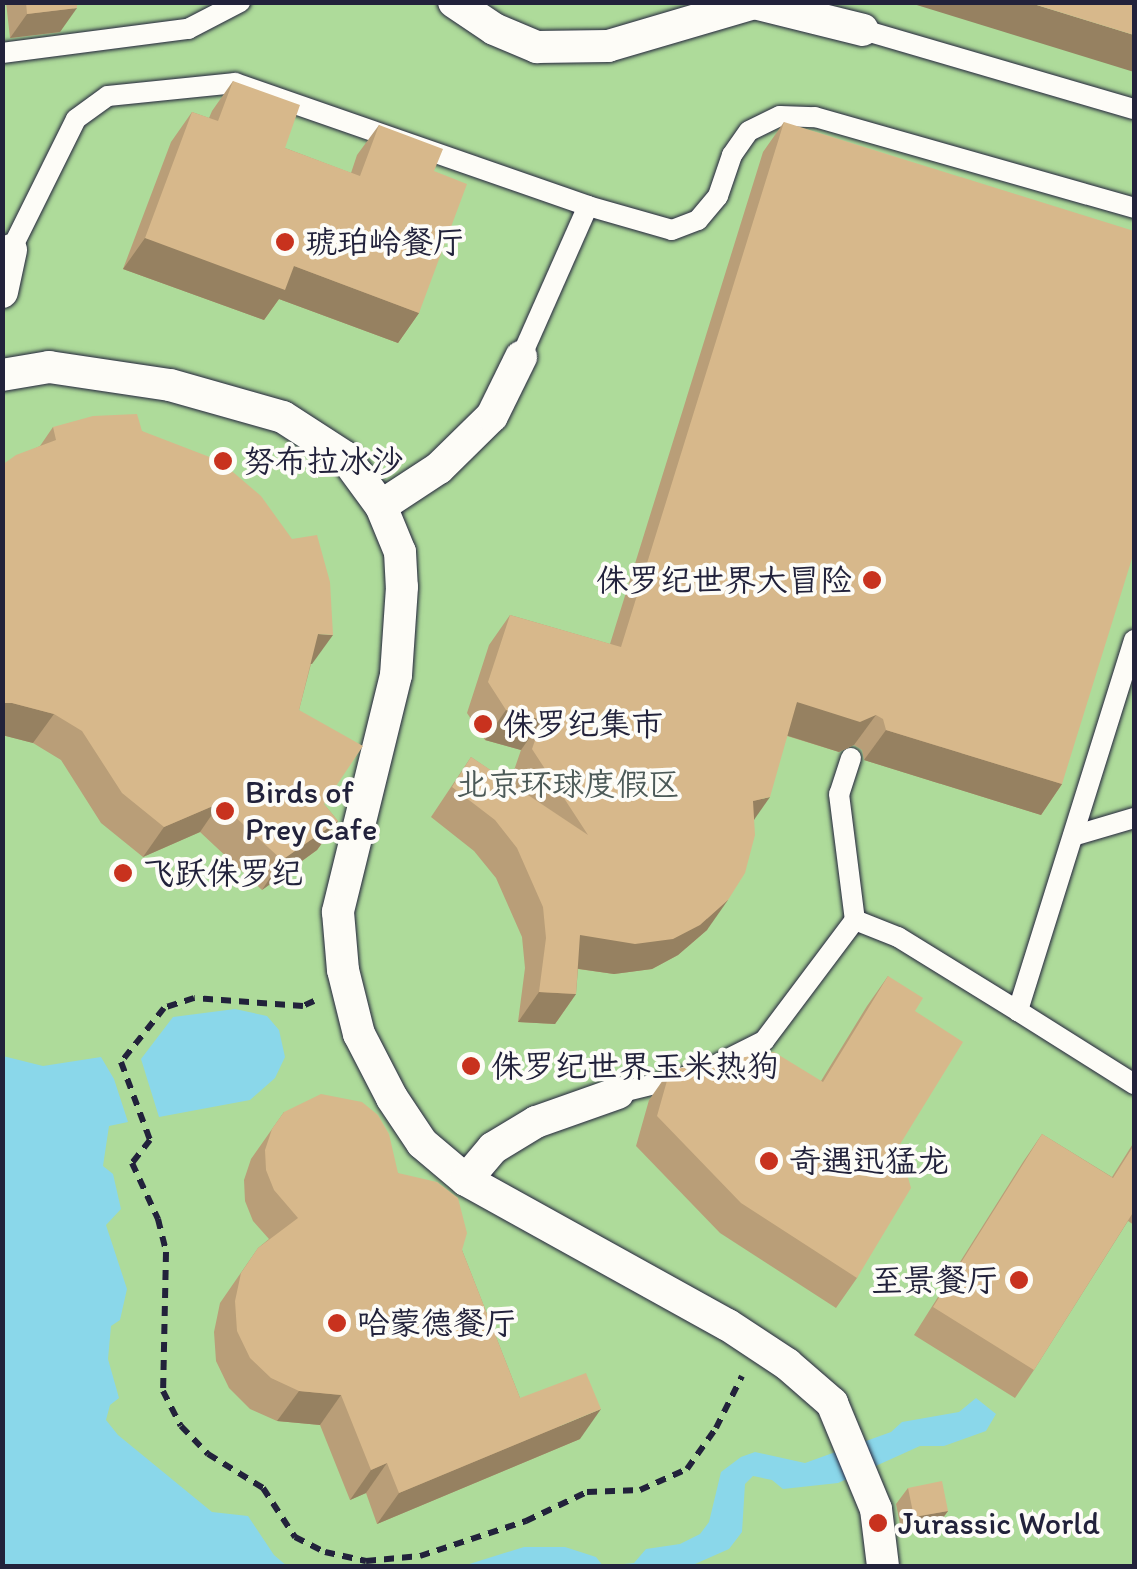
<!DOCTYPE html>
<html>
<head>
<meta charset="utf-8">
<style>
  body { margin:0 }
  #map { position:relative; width:1137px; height:1569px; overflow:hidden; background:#f5eee1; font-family:Itim,"LXGW WenKai TC",sans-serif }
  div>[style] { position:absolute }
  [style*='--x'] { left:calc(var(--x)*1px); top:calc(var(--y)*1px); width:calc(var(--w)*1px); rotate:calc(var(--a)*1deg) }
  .green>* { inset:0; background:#aedb9a }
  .water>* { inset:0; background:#8ad7ea }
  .path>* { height:6px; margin-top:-3px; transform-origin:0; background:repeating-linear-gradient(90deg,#22223b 0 10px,transparent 0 18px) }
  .roads { filter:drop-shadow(0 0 2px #22223b) drop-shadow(0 0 2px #22223b) }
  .service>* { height:20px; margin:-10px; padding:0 10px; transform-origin:10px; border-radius:10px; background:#fdfcf7 }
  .pedestrian>* { height:32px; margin:-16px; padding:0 16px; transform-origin:16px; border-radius:16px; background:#fdfcf7 }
  .wall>* { inset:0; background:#b99e78 }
  .shaded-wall>* { inset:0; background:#968161 }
  .building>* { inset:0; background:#d7b88b }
  .dots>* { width:28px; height:28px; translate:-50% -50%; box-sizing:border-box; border:5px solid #fdfcf7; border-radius:50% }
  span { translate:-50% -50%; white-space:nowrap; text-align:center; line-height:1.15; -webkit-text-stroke:8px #fdfcf7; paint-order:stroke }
  .poi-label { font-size:32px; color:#22223b }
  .left { translate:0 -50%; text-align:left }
  .right { translate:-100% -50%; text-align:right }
  .park-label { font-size:32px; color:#4c5a58 }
  .frame { position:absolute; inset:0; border:5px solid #22223b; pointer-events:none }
</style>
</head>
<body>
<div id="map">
  <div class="green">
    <div style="clip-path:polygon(3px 3px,1134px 3px,1134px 1566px,3px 1566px)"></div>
  </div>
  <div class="water">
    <div style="clip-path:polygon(235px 1009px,267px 1016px,279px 1030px,285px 1057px,275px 1078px,250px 1100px,159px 1117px,141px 1059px,173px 1017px)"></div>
    <div style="clip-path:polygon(3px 1056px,43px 1066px,101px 1057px,114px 1079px,128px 1122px,109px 1126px,103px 1166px,113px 1174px,121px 1209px,106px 1225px,127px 1289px,120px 1320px,111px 1326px,108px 1359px,119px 1398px,110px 1405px,106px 1420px,118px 1435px,212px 1512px,248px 1516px,274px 1555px,287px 1566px,3px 1566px)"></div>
    <div style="clip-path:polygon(976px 1398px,996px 1414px,986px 1431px,944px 1446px,920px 1446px,838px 1483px,783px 1489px,772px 1480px,753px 1476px,745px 1484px,742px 1532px,729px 1549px,695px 1564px,605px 1566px,634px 1563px,646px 1549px,680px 1544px,700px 1534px,709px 1522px,721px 1472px,741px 1457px,755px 1452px,805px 1463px,891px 1432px,902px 1422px,959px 1412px)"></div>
    <div style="clip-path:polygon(524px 1547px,565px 1547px,596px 1557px,603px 1566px,463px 1566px)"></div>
  </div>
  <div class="path">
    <div style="--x:314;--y:1001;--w:12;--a:156"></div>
    <div style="--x:303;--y:1006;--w:109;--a:-175.8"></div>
    <div style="--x:194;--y:998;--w:32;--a:162"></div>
    <div style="--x:164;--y:1008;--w:69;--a:128.5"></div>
    <div style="--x:121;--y:1062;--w:83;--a:69.6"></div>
    <div style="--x:150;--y:1140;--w:29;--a:128"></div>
    <div style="--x:132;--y:1163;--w:62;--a:65.1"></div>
    <div style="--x:158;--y:1219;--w:34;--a:76"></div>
    <div style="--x:166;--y:1252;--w:139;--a:91.2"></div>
    <div style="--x:163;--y:1391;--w:39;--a:63"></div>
    <div style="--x:181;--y:1426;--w:39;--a:46"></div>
    <div style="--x:208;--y:1454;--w:65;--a:31.7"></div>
    <div style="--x:263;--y:1488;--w:59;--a:56.9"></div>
    <div style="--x:295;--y:1537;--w:34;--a:27"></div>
    <div style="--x:325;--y:1552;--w:42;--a:12.4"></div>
    <div style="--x:366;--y:1561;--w:54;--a:-5.3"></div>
    <div style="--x:420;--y:1556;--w:112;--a:-18.3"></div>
    <div style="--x:526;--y:1521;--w:68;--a:-25.4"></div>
    <div style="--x:587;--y:1492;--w:53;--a:-2.2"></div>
    <div style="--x:640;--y:1490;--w:51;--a:-24.1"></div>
    <div style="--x:687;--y:1469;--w:50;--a:-54.7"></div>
    <div style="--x:716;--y:1428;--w:58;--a:-63.4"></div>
  </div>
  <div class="roads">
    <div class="service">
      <div style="--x:863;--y:30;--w:282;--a:16.3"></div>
      <div style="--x:2;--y:53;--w:188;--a:-7.4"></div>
      <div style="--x:188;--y:29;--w:59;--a:-27.4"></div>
      <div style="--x:11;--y:250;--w:146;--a:-63.6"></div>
      <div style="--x:76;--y:119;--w:39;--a:-36"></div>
      <div style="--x:108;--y:96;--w:128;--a:-5.8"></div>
      <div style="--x:235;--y:83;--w:374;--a:19.2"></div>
      <div style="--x:588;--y:206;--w:87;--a:15.9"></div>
      <div style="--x:672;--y:230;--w:28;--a:-21"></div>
      <div style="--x:698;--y:220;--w:31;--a:-50"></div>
      <div style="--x:718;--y:196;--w:43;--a:-71.1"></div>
      <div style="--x:732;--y:155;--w:29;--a:-55"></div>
      <div style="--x:749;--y:131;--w:34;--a:-26"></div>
      <div style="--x:780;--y:116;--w:35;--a:2"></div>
      <div style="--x:815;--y:117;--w:332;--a:15.9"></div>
      <div style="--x:521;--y:357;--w:165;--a:-66.1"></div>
      <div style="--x:1134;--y:640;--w:389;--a:107.4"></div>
      <div style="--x:1018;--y:1011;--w:137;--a:32.2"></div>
      <div style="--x:851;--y:758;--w:38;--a:108"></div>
      <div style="--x:839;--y:794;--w:127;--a:82.8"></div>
      <div style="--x:1073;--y:836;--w:64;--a:-16.4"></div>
      <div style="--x:618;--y:1093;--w:84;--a:-13.7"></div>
      <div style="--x:700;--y:1073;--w:72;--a:-26.6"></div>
      <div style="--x:764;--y:1041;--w:151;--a:-53.1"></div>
      <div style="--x:855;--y:920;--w:46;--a:21.6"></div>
      <div style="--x:898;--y:937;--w:141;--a:31.7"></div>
    </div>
    <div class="pedestrian">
      <div style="--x:454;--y:2;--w:48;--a:34"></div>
      <div style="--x:494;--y:29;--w:47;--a:22.7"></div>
      <div style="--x:537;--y:47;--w:71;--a:-0.8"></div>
      <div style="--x:608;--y:46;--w:152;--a:-16.4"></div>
      <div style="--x:754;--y:3;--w:112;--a:13.9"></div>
      <div style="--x:2;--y:292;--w:43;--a:-77.9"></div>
      <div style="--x:2;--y:375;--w:48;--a:-9.7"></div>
      <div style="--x:49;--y:367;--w:122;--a:8.5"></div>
      <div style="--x:170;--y:385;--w:117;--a:15.8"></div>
      <div style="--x:283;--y:417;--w:74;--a:32.8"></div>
      <div style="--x:345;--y:457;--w:61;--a:53.7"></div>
      <div style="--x:381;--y:506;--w:50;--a:67.6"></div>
      <div style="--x:400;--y:552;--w:35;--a:87"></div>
      <div style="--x:402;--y:587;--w:88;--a:93.9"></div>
      <div style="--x:396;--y:675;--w:244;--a:103.8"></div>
      <div style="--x:338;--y:912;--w:58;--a:85.1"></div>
      <div style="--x:343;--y:970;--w:66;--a:76"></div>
      <div style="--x:359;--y:1034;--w:72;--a:62.7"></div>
      <div style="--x:392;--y:1098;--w:54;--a:56.3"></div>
      <div style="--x:422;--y:1143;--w:57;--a:40.1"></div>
      <div style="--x:466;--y:1180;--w:299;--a:29"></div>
      <div style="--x:728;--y:1325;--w:71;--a:33.5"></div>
      <div style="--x:787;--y:1364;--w:60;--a:40.9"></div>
      <div style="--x:832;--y:1403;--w:115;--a:67.5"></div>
      <div style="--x:876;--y:1509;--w:57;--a:83"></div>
      <div style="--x:381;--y:506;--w:69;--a:-33.2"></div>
      <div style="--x:439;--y:468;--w:74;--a:-44.5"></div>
      <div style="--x:492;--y:416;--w:66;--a:-63.8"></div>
      <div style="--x:466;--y:1180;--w:42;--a:-49.8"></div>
      <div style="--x:493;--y:1148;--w:50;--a:-31.2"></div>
      <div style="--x:536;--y:1122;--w:87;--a:-19.5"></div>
    </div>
  </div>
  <div class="wall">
    <div style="clip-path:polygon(6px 2px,77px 2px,60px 32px,10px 38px)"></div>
    <div style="clip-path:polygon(233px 81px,285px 148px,351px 173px,357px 155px,379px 125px,434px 171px,419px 313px,398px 343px,279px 299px,264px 320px,123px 269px,171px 142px,192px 112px,209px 118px,212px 111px)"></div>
    <div style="clip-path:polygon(784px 122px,1062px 784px,1041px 815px,864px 760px,862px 750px,854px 745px,839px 752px,787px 736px,754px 820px,707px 930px,678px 955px,652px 969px,614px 974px,578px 969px,576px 994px,555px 1024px,518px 1022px,525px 968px,522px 937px,496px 878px,474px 851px,431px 817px,471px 757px,515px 787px,511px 779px,521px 750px,485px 740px,467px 713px,489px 645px,510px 615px,610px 644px,763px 152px)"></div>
    <div style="clip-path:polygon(53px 427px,142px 431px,312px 664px,311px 664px,299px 710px,324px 804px,338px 821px,317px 850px,262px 890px,200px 832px,143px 857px,101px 823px,61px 760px,33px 743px,2px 735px,2px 465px,40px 446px)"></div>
    <div style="clip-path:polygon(888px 976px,915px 1011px,899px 1146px,857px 1278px,836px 1308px,720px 1233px,636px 1146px,649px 1100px,670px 1070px,821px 1081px,867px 1006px)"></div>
    <div style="clip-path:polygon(284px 1112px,398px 1173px,462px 1250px,520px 1398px,580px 1439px,377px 1524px,366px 1493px,350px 1500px,320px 1425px,277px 1421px,250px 1409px,229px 1388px,216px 1361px,214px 1332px,220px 1303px,258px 1248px,269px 1239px,253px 1221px,245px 1201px,244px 1180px,251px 1159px)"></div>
    <div style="clip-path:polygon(1042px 1134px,1112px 1177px,1134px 1142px,1134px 1225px,1128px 1221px,1034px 1370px,1015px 1398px,914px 1335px,1023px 1162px)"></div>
    <div style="clip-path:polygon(908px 1488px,948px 1511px,936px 1527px,902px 1534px,896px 1504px)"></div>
  </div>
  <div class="shaded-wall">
    <div style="clip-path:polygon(907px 2px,1027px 2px,1134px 35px,1134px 72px)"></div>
    <div style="clip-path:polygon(77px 8px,60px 32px,10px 38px,27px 14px)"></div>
    <div style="clip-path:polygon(145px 238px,294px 266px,419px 313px,398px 343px,279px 299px,264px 320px,123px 269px)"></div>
    <div style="clip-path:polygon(318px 634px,333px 635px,312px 664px,298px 664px)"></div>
    <div style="clip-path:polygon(797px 702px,876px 715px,854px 745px,839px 752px,776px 732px)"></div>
    <div style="clip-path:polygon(2px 703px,12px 703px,54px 714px,33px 743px,2px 735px)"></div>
    <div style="clip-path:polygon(506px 710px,542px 720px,521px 750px,485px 740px)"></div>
    <div style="clip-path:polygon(886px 730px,1062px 784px,1041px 815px,864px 760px)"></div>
    <div style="clip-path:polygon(770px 797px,749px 827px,753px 801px)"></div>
    <div style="clip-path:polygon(220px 803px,200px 832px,143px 857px,164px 827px)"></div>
    <div style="clip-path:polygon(338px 821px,317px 850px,262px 890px,282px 860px)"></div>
    <div style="clip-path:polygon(728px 900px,707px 930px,678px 955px,652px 969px,614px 974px,559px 966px,580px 935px)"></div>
    <div style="clip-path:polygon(539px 992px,576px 994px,555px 1024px,518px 1022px)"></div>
    <div style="clip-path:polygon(299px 1391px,341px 1395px,320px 1425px,277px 1421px)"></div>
    <div style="clip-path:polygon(601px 1409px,580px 1439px,377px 1524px,399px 1493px)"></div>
    <div style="clip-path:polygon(387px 1463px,366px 1493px,350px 1500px,371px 1470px)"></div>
    <div style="clip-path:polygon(948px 1511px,936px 1527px,902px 1534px,914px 1517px)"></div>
  </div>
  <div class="building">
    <div style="clip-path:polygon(26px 2px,77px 2px,77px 8px,27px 14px)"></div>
    <div style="clip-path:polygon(1027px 2px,1134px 2px,1134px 35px)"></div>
    <div style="clip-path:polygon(233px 81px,300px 105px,285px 148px,360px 176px,379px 125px,443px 149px,434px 171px,467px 184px,419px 313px,294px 266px,285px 290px,145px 238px,192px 112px,218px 121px)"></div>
    <div style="clip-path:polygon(784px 122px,1134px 231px,1134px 552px,1062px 784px,886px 730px,883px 719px,876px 715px,860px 722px,797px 702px,770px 797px,753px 801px,755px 835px,745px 873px,728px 900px,700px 925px,673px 939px,635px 944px,580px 935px,576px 994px,539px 992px,546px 938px,543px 907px,517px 848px,495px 820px,452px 787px,471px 757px,588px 835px,532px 749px,542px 720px,506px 710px,488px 682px,510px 615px,621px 647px)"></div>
    <div style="clip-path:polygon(137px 414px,142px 431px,220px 461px,261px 496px,292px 539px,317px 535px,330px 582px,333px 635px,318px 634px,299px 710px,363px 746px,324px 804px,338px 821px,282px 860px,220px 803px,164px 827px,122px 793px,82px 731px,54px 714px,12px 703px,2px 703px,2px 465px,16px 455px,56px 440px,53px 427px,93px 416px)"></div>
    <div style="clip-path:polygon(888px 976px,923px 998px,915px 1011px,963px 1042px,899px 1146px,911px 1188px,857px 1278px,741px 1203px,657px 1116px,670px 1070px,774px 1052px,823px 1082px)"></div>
    <div style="clip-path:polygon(321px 1094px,362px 1102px,378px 1115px,389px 1134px,398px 1173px,437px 1182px,458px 1198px,467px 1233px,462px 1250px,520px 1398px,586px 1373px,601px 1409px,399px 1493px,387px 1463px,371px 1470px,341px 1395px,299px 1391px,271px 1378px,250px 1358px,237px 1331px,235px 1301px,241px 1273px,258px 1248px,298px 1218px,274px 1190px,266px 1170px,265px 1150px,272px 1129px,284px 1112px)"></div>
    <div style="clip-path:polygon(1042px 1134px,1113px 1178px,1134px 1145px,1134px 1211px,1034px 1370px,933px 1307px)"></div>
    <div style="clip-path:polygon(942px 1481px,948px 1511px,914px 1517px,908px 1488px)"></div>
  </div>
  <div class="dots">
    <div style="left:285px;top:242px;background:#c8321e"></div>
    <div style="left:223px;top:461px;background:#c8321e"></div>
    <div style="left:872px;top:580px;background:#c8321e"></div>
    <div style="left:483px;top:724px;background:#c8321e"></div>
    <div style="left:225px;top:811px;background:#c8321e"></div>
    <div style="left:123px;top:873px;background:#c8321e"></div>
    <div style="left:471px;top:1066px;background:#c8321e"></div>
    <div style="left:769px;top:1161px;background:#c8321e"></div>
    <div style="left:1019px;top:1280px;background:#c8321e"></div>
    <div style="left:337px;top:1323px;background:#c8321e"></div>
    <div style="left:878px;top:1523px;background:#c8321e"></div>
  </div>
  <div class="poi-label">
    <span class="left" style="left:305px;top:242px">琥珀岭餐厅</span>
    <span class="left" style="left:243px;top:461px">努布拉冰沙</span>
    <span class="right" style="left:852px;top:580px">侏罗纪世界大冒险</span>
    <span class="left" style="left:503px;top:724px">侏罗纪集市</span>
    <span class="left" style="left:245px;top:811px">Birds of<br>Prey Cafe</span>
    <span class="left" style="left:143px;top:873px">飞跃侏罗纪</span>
    <span class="left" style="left:491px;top:1066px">侏罗纪世界玉米热狗</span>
    <span class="left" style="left:789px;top:1161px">奇遇迅猛龙</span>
    <span class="right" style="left:999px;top:1280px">至景餐厅</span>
    <span class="left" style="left:357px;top:1323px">哈蒙德餐厅</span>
    <span class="left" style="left:898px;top:1523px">Jurassic World</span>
  </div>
  <div class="park-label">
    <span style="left:568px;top:784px">北京环球度假区</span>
  </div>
  <div class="frame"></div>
</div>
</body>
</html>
